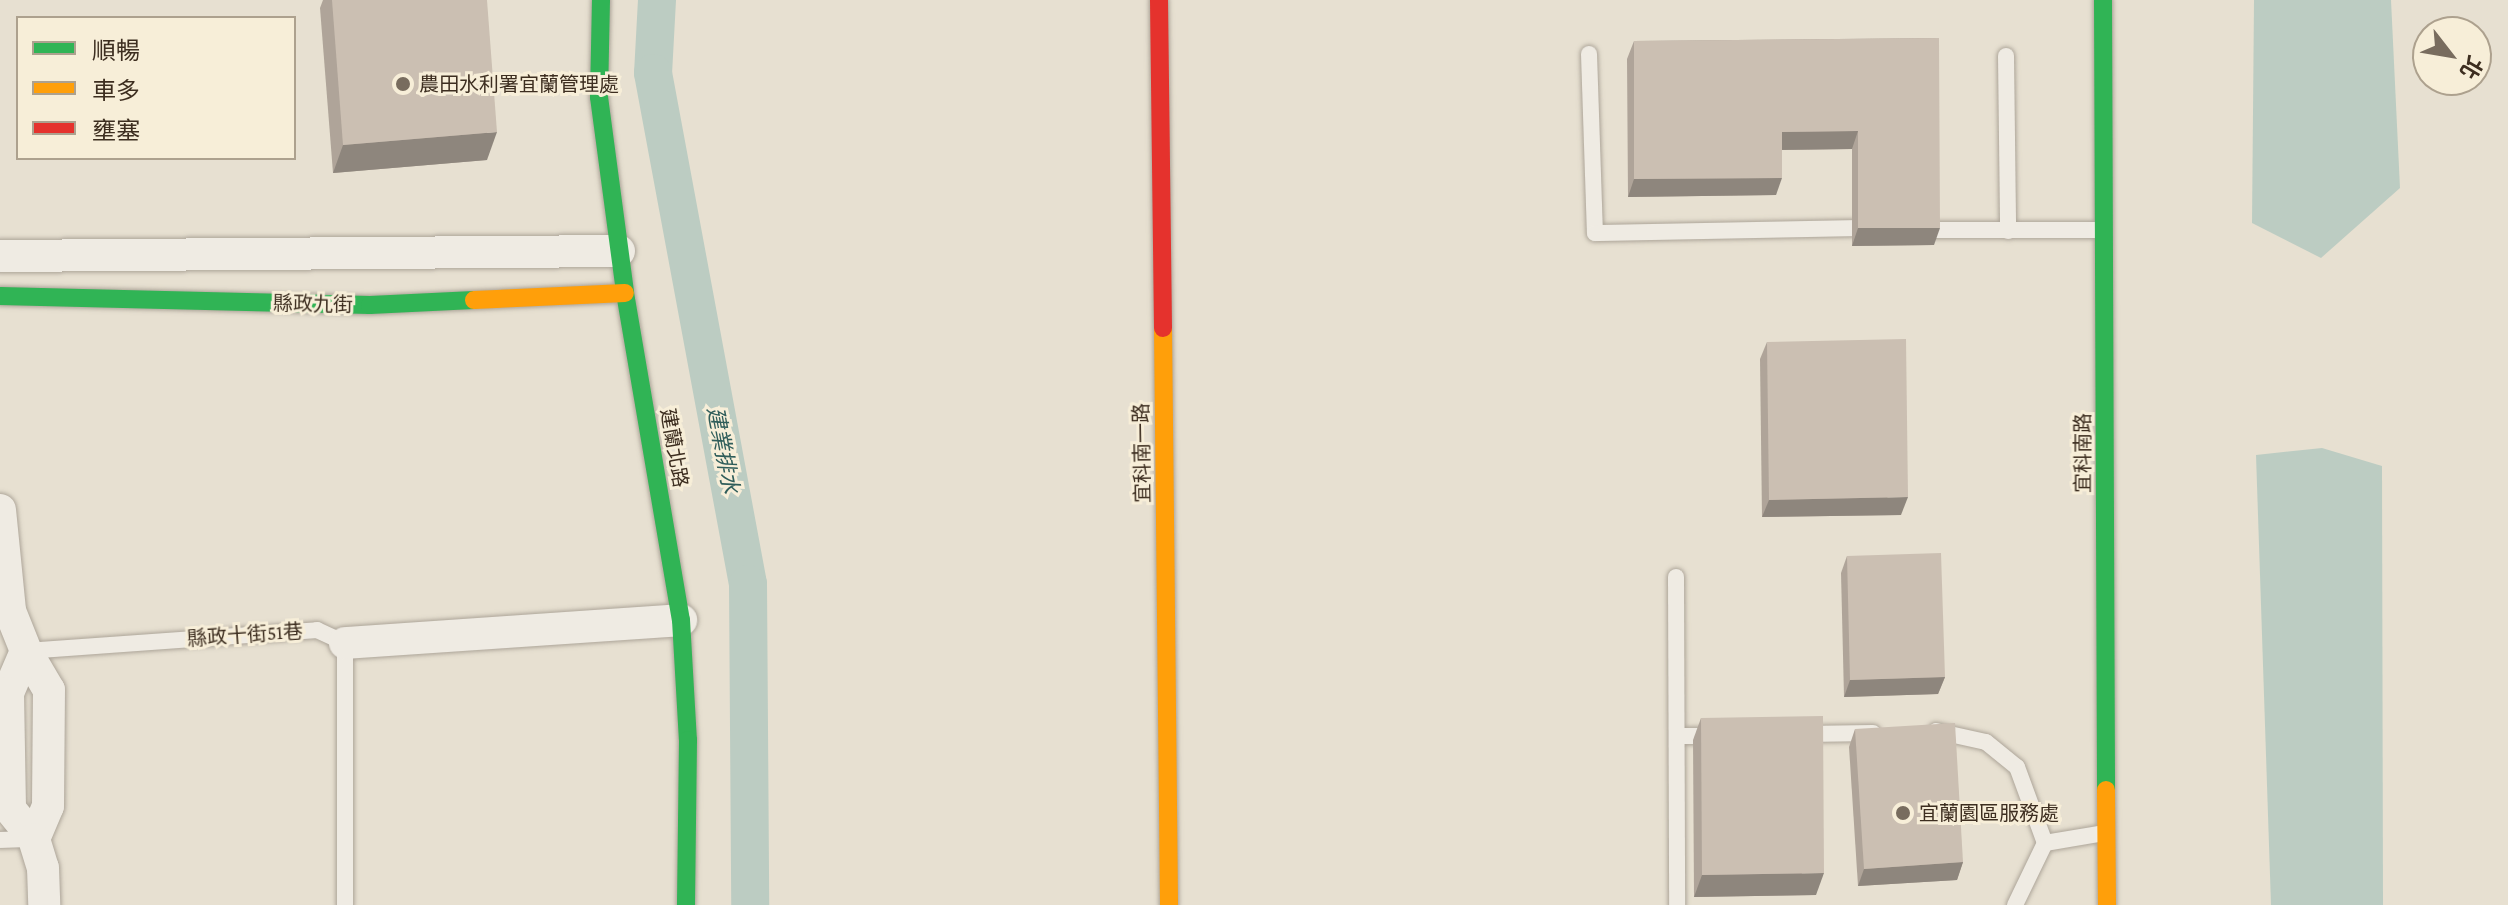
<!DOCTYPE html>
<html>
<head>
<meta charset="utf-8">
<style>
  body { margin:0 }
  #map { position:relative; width:2508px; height:905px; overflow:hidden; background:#e7e0d1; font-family:"Crimson Pro","Noto Sans TC",serif }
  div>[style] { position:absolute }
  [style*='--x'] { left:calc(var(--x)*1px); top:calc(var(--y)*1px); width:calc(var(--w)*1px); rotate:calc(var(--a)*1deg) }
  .water>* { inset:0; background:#bcccc2 }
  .canal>* { height:38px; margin:-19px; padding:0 19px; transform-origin:19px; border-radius:19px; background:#bcccc2 }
  .roads { filter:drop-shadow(0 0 2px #ada599) drop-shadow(0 0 2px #ada599) }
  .lane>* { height:16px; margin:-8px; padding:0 8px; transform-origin:8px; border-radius:8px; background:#efebe3 }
  .street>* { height:32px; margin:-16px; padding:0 16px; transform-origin:16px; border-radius:16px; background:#efebe3 }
  .fast>* { height:18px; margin:-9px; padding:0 9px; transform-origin:9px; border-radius:9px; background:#30b455 }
  .slow>* { height:18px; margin:-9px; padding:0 9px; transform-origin:9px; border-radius:9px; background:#ff9f0a }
  .jam>* { height:18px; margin:-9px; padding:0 9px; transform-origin:9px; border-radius:9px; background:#e5322d }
  .wall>* { inset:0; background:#afa499 }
  .shaded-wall>* { inset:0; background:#8e867d }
  .building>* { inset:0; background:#cbbfb2 }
  .dots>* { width:22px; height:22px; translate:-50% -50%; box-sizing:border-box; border:4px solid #f7eed8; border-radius:50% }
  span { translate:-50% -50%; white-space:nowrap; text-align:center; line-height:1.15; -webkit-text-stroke:6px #f7eed8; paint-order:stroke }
  .poi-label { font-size:20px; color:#3d2e20 }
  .left { translate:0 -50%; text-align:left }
  .street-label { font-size:20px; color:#3d2e20 }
  .water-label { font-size:22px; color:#2f5d5a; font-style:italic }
  .legend { position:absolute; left:16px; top:16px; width:280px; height:144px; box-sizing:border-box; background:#f7eed8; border:2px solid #ada18e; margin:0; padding:10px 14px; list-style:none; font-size:24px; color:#3d2e20 }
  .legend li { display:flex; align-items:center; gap:16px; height:40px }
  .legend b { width:40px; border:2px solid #ada18e }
  .north { position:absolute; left:2412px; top:16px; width:80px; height:80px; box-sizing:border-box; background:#f7eed8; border:2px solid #ada18e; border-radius:50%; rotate:121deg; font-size:22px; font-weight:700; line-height:32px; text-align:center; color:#3d2e20 }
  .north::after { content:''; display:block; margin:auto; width:28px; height:36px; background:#786c5e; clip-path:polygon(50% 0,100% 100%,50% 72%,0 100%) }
</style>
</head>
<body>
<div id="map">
  <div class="water">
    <div style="clip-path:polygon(2254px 0,2391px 0,2400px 188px,2321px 258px,2252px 223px)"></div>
    <div style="clip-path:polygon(2322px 448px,2382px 466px,2383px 905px,2271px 905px,2256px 455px)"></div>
  </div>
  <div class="canal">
    <div style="--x:657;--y:0;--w:73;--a:93.1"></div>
    <div style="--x:653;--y:73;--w:520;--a:79.47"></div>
    <div style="--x:748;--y:584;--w:321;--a:89.6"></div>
  </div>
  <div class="roads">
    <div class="lane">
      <div style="--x:1589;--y:54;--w:179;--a:88.1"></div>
      <div style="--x:1595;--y:233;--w:257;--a:-1.1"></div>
      <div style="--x:2006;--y:56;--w:175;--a:89.3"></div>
      <div style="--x:1933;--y:230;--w:170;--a:0"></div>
      <div style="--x:1676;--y:577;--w:328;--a:89.8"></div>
      <div style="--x:26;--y:651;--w:292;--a:-4.1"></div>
      <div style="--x:317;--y:630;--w:31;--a:25"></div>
      <div style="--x:345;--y:643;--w:262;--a:90"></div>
      <div style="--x:1936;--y:731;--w:51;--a:12.4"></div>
      <div style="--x:1986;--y:742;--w:40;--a:39"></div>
      <div style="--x:2017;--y:767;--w:81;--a:69.8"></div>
      <div style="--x:2045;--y:843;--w:69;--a:115.8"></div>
      <div style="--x:1804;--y:734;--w:69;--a:-0.8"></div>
      <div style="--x:1679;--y:736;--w:34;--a:0"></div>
      <div style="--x:0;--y:840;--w:34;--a:-2"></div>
      <div style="--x:2045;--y:843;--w:61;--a:-9.5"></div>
    </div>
    <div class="street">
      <div style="--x:0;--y:256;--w:619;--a:-0.46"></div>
      <div style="--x:0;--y:510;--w:101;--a:84.3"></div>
      <div style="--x:10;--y:611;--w:43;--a:68.2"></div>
      <div style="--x:26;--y:651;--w:45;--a:59.5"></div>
      <div style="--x:49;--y:690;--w:116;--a:90.5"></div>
      <div style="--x:48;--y:806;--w:36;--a:113"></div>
      <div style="--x:345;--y:643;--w:337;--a:-3.9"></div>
      <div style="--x:26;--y:651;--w:46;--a:113.2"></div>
      <div style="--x:8;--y:693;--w:116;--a:89"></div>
      <div style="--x:10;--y:809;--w:38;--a:51"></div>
      <div style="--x:34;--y:839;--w:30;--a:73"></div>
      <div style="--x:43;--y:868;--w:37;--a:88"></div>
    </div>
    <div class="fast">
      <div style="--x:601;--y:0;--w:97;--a:91.2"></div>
      <div style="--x:599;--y:97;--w:198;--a:82.4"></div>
      <div style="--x:625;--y:293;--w:332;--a:80.3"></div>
      <div style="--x:681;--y:620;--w:120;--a:86.7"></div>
      <div style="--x:688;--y:740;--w:165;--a:90.7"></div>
      <div style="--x:2103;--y:0;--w:790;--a:89.78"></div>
      <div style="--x:0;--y:296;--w:370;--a:1.4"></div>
      <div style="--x:370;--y:305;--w:104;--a:-2.8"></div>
    </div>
    <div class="slow">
      <div style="--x:474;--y:300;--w:151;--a:-2.7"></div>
      <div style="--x:1163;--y:328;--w:577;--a:89.4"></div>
      <div style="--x:2106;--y:790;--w:115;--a:89.5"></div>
    </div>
    <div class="jam">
      <div style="--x:1159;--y:0;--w:328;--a:89.3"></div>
    </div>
  </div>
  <div class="wall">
    <div style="clip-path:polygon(323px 0,487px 0,487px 160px,333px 173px,320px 8px)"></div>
    <div style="clip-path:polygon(1939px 38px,1934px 245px,1852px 246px,1852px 149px,1782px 150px,1776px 195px,1628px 197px,1627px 59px,1634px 41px)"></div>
    <div style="clip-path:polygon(1767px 342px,1901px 515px,1762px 517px,1760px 359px)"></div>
    <div style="clip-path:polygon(1847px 556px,1945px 677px,1938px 694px,1844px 697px,1841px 573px)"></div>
    <div style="clip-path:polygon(1701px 718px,1816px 895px,1694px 897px,1693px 740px)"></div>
    <div style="clip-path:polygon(1855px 729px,1963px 862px,1957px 880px,1858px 886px,1849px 747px)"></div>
  </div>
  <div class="shaded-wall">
    <div style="clip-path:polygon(1858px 131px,1852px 149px,1776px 150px,1782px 132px)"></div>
    <div style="clip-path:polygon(497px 132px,487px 160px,333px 173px,343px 145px)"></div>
    <div style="clip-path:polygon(1782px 178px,1776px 195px,1628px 197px,1634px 179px)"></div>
    <div style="clip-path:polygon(1858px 228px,1940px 228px,1934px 245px,1852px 246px)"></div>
    <div style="clip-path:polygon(1908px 497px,1901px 515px,1762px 517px,1769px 500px)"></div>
    <div style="clip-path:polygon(1945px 677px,1938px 694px,1844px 697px,1850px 680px)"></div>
    <div style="clip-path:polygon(1963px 862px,1957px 880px,1858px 886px,1864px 869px)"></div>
    <div style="clip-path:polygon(1824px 873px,1816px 895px,1694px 897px,1702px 875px)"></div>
  </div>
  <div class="building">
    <div style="clip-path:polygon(332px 0,487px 0,497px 132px,343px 145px)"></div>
    <div style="clip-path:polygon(1939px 38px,1940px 228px,1858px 228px,1858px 131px,1782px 132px,1782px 178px,1634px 179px,1634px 41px)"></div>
    <div style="clip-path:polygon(1906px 339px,1908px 497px,1769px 500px,1767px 342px)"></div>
    <div style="clip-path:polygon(1941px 553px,1945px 677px,1850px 680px,1847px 556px)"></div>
    <div style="clip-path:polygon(1823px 716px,1824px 873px,1702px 875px,1701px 718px)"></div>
    <div style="clip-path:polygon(1955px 723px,1963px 862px,1864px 869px,1855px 729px)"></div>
  </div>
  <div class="dots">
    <div style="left:403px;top:84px;background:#786c5e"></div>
    <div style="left:1903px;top:813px;background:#786c5e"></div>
  </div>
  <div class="poi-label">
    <span class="left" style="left:419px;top:84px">農田水利署宜蘭管理處</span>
    <span class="left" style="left:1919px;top:813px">宜蘭園區服務處</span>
  </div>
  <div class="street-label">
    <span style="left:313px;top:304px;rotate:1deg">縣政九街</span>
    <span style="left:674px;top:448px;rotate:80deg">建蘭北路</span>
    <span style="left:1142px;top:453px;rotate:-91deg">宜科南一路</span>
    <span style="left:2083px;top:453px;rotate:-90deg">宜科南路</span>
    <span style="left:245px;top:635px;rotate:-4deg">縣政十街51巷</span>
  </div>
  <div class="water-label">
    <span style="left:723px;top:450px;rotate:79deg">建業排水</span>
  </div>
  <ul class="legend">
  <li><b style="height:10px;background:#30b455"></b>順暢</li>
  <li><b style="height:10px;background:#ff9f0a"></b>車多</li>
  <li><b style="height:10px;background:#e5322d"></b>壅塞</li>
  </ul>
  <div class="north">北</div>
</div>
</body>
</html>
